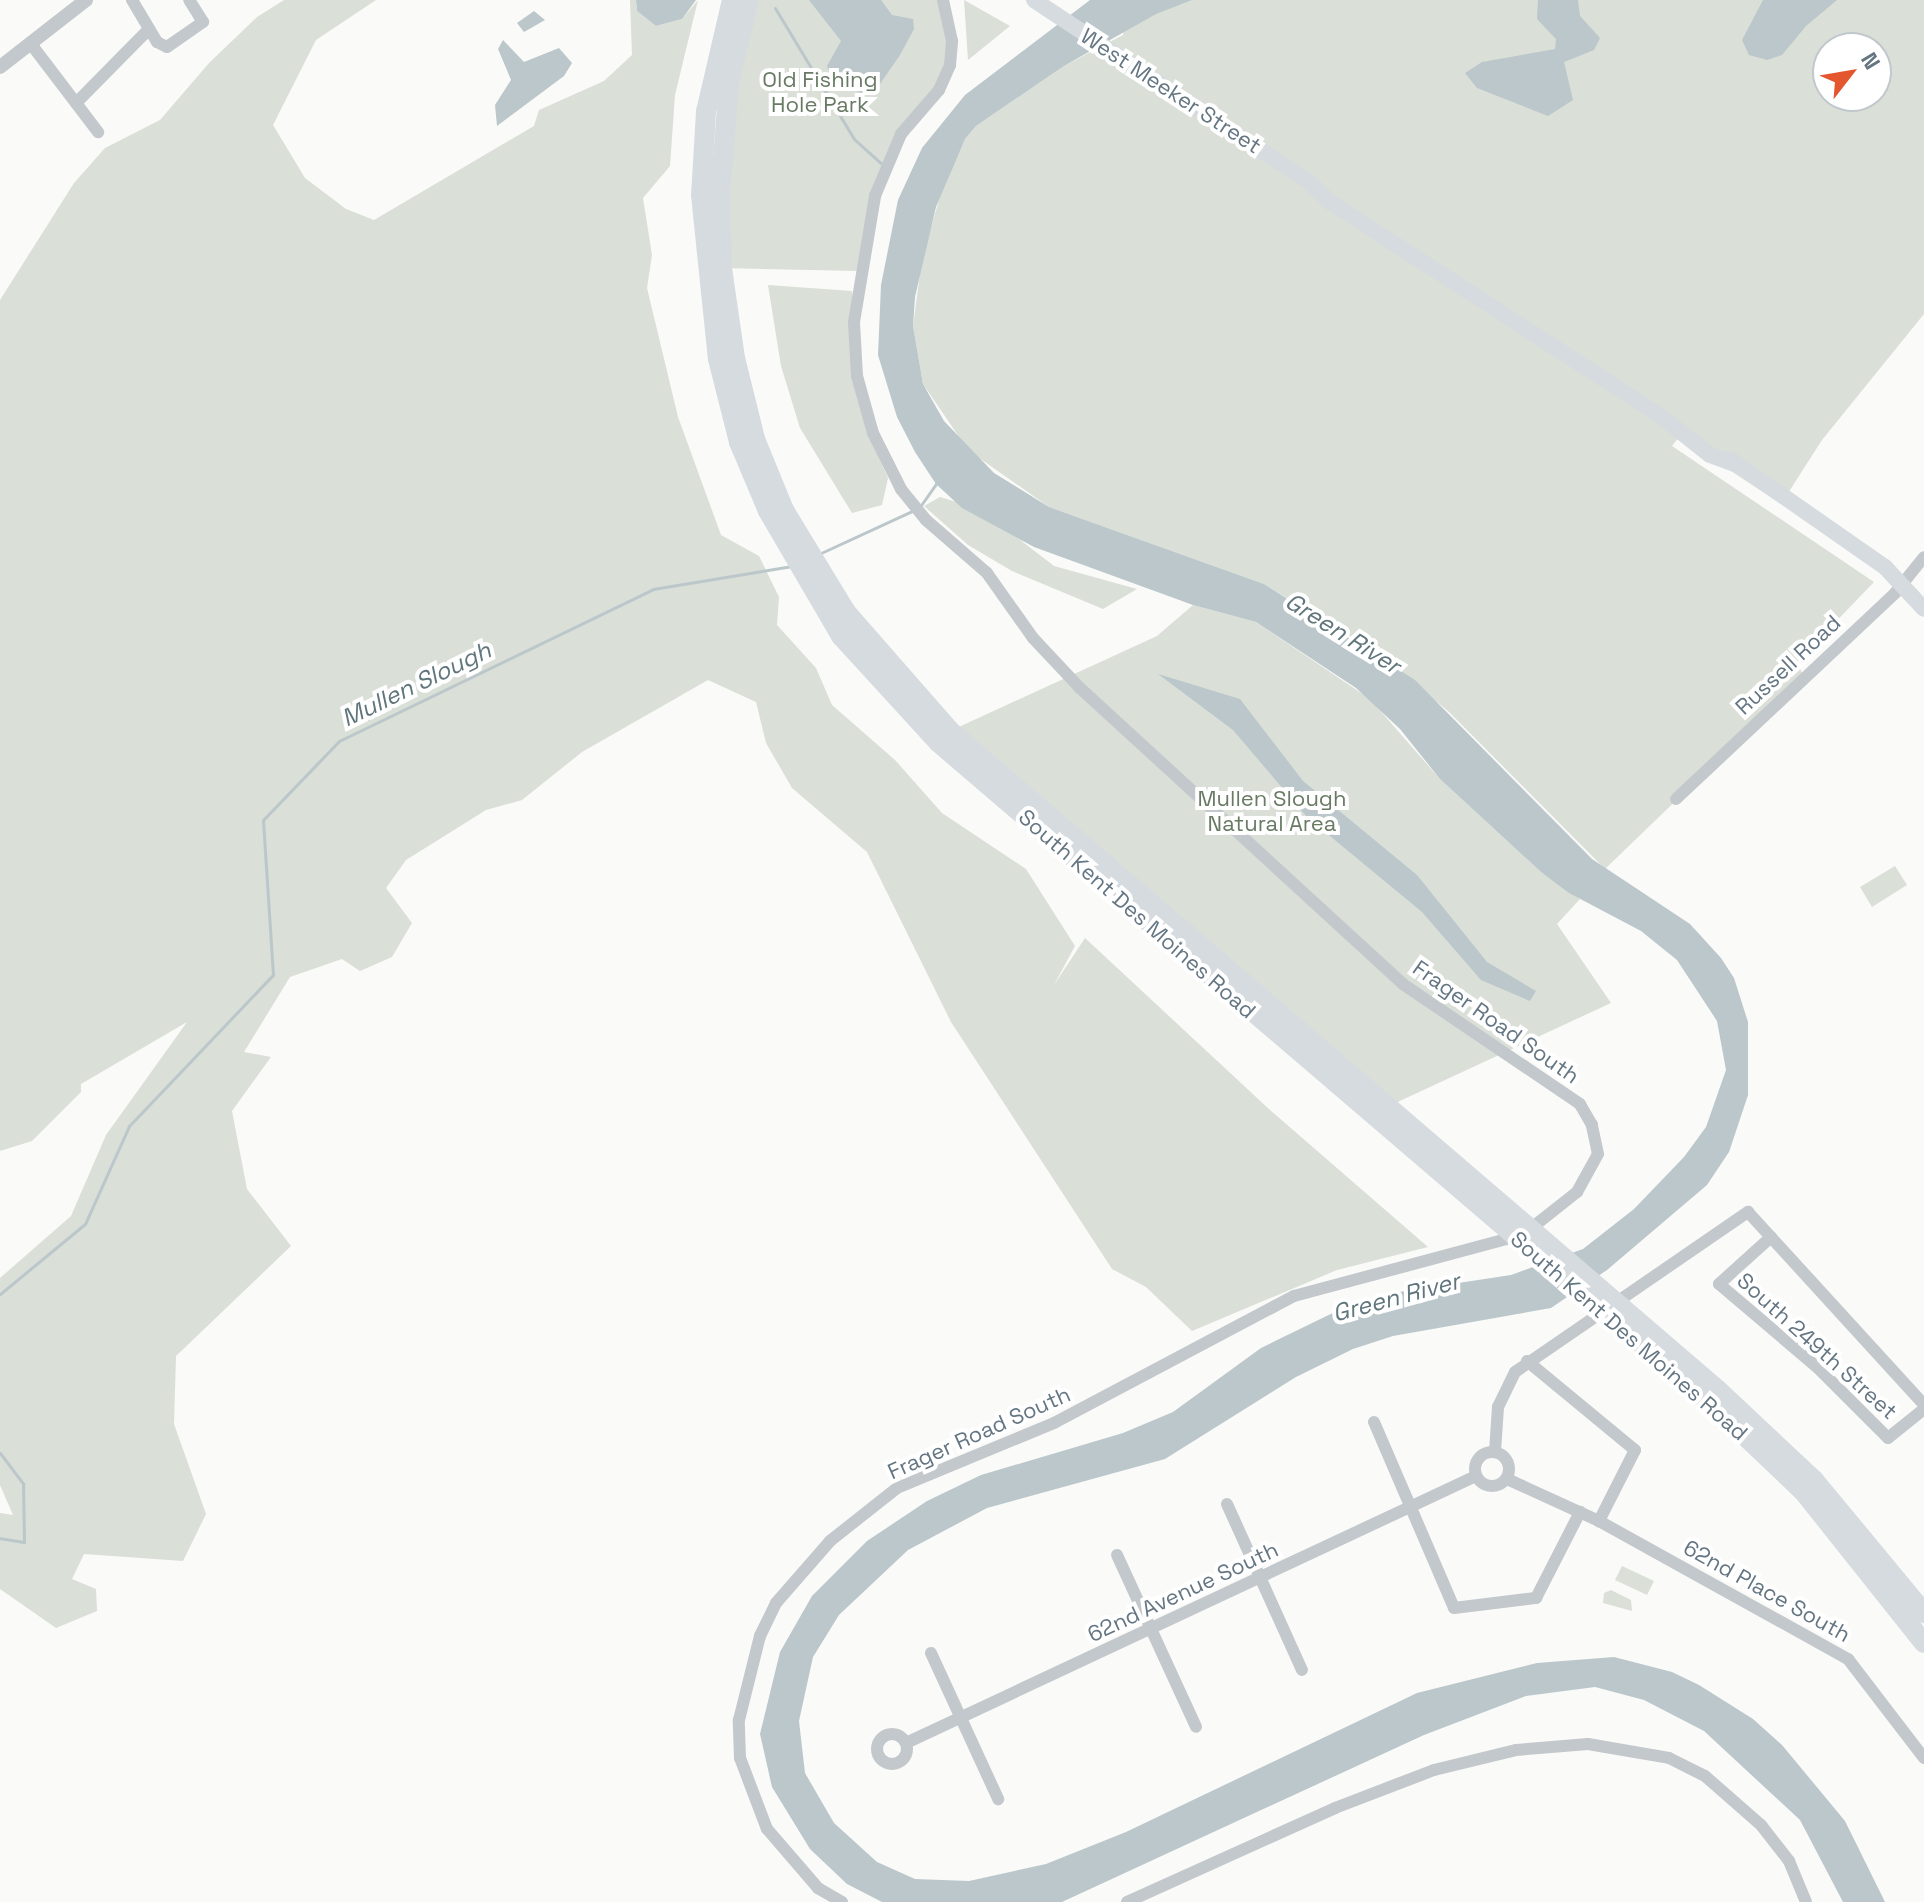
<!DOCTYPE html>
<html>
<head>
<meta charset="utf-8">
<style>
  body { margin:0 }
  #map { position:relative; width:1924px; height:1902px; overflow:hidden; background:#fafaf8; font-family:"Space Grotesk",sans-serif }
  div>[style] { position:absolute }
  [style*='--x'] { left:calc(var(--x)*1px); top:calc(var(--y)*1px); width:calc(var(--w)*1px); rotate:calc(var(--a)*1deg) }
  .green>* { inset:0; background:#dadfd7 }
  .water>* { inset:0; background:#bbc7cb }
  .stream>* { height:3px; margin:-1.5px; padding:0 1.5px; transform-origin:1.5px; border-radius:1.5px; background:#bbc7cb }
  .minor>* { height:12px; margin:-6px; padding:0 6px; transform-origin:6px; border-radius:6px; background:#c3c8cc }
  .minor>.ring { margin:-6px; padding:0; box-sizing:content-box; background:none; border:12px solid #c3c8cc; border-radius:50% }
  .tertiary>* { height:14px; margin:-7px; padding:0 7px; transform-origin:7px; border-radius:7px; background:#c3c8cc }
  .secondary>* { height:16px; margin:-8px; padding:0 8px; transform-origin:8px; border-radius:8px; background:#d6dbdf }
  .trunk>* { height:20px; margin:-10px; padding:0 10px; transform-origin:10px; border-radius:10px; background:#d6dbdf }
  span { translate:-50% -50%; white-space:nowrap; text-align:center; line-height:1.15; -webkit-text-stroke:8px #fff; paint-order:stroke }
  .park-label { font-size:22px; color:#687a64 }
  .street-label { font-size:22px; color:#657683 }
  .water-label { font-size:24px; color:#60757c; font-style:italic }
  .north { position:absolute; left:1812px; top:32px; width:80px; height:80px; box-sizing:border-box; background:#fff; border:2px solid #c1c8cd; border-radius:50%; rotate:59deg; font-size:22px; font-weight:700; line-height:32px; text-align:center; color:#657683 }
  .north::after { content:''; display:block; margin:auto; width:28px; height:36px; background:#e4572e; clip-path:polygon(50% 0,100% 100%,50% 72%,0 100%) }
</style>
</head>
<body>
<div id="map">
  <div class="green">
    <div style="clip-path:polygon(284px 0,376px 0,316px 40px,273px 125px,305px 178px,346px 209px,374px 220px,534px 126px,539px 110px,604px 81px,632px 55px,630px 0,636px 0,637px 11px,656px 26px,682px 19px,698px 0,675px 95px,670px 166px,643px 198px,652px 255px,647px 288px,678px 417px,721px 535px,759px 556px,779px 597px,777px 625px,816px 668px,832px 705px,895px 760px,942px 813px,1026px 869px,1075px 946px,1054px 985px,1085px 938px,1270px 1110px,1428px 1247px,1337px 1270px,1192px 1331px,1146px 1287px,1112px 1269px,951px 1022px,867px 852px,792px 788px,766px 743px,756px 702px,708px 680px,582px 752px,522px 800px,486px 810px,406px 860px,386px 888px,412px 923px,392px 957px,360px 971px,342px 959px,290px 977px,244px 1052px,271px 1057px,232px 1111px,247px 1189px,291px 1246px,176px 1356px,174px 1424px,206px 1514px,183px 1561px,84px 1554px,72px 1579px,96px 1589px,97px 1611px,56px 1628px,0 1589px,0 1513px,13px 1515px,0 1485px,0 1278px,71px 1216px,106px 1135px,187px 1022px,81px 1084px,81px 1092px,32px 1141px,0 1151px,0 300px,74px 183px,105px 148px,160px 120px,209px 63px,257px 17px)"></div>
    <div style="clip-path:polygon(749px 0,943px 0,950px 65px,892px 152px,858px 271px,722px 268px,720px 197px)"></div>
    <div style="clip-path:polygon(964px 0,1010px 26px,968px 60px)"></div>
    <div style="clip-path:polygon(evenodd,1126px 0,1924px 0,1924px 314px,1822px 440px,1781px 504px,1679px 437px,1672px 446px,1874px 582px,1797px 662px,1804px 677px,1605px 869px,1449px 712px,1383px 656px,1264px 584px,1049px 507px,968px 450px,923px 384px,913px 326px,922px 259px,943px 186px,965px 139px,976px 126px,1064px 66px,1123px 35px,1126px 0,1828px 48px,1876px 48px,1876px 96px,1828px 96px,1828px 48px)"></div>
    <div style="clip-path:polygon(768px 285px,852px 291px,866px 429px,888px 478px,882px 505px,852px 513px,800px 428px,781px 366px)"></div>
    <div style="clip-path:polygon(940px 497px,963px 504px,1010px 532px,1054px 566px,1137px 589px,1103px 609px,1012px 571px,968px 545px,924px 506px)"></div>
    <div style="clip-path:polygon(1193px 605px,1256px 622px,1370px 699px,1440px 779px,1541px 872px,1580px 899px,1557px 924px,1611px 1003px,1389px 1106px,950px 731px,1157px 636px)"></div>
    <div style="clip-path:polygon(1895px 866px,1907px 885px,1872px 907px,1860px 887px)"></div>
    <div style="clip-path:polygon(1622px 1566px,1654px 1581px,1647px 1595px,1615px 1580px)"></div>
    <div style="clip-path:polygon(1611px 1590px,1631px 1600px,1632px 1611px,1603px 1603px,1604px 1593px)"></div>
  </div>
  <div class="water">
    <div style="clip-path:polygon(636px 0,696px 0,682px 19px,656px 26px,637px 11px)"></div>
    <div style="clip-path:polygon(809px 0,881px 0,892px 15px,913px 19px,914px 29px,900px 55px,875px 91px,865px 94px,836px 84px,827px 66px,841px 41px)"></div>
    <div style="clip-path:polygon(1090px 0,1192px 0,1156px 14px,1064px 66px,976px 126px,965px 139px,936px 207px,915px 297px,913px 326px,923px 384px,944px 421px,994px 473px,1049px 507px,1264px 584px,1415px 680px,1592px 859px,1690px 924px,1721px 958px,1734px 978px,1748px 1022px,1748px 1095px,1729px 1152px,1707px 1185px,1607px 1270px,1551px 1308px,1393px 1336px,1353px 1349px,1296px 1377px,1165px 1459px,987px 1508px,908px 1550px,839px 1615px,813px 1657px,799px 1721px,805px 1773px,834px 1823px,877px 1862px,915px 1879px,969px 1881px,1046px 1864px,1126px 1832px,1417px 1693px,1537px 1663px,1614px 1657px,1672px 1672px,1699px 1685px,1753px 1719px,1782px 1745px,1845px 1821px,1885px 1902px,1843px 1902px,1800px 1820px,1704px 1731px,1644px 1700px,1595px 1687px,1526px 1696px,1424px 1735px,1062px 1902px,882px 1902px,847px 1884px,810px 1849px,772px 1787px,760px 1734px,780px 1652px,812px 1596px,867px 1541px,927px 1501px,981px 1475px,1123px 1433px,1173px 1412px,1261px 1348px,1341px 1309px,1386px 1294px,1511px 1275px,1583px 1249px,1634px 1209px,1684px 1157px,1706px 1127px,1726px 1070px,1717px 1021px,1677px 960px,1641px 931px,1569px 893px,1541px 872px,1440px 779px,1400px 729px,1356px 688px,1256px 622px,1193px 605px,1034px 547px,962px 508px,936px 484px,915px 452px,897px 417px,878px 355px,881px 285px,898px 200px,922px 148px,965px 95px)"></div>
    <div style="clip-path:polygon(1538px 0,1578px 0,1580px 16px,1600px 38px,1594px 50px,1564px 62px,1573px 100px,1548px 116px,1477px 88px,1465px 73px,1482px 62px,1555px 49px,1556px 39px,1537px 19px)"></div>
    <div style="clip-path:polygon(1763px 0,1837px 0,1806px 26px,1782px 55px,1767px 60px,1749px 55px,1742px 40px)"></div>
    <div style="clip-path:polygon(534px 11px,545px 20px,524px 32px,517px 23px)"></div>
    <div style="clip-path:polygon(503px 40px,524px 62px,559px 48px,572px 63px,564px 76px,497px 126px,495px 105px,511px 80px,498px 49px)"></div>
    <div style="clip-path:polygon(1158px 674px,1240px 699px,1303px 781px,1417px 875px,1487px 962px,1536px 991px,1530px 1001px,1481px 980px,1422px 912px,1307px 817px,1233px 730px)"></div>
  </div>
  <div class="stream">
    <div style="--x:775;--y:8;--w:153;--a:58.9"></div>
    <div style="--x:854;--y:139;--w:36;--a:42"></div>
    <div style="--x:919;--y:508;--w:32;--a:-55"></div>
    <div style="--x:821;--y:553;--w:100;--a:-24.8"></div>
    <div style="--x:0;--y:1294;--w:110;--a:-39.5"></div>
    <div style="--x:85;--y:1224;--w:107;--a:-65.8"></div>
    <div style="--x:129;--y:1126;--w:209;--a:-46.4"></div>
    <div style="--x:273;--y:975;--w:155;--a:-93.7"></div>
    <div style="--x:263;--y:820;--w:110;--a:-46.1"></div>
    <div style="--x:339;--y:741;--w:349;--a:-25.8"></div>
    <div style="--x:653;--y:589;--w:141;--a:-9.4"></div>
    <div style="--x:0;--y:1453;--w:39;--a:53"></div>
    <div style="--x:23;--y:1484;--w:58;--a:89"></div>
    <div style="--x:24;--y:1542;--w:24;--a:-171"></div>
  </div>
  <div class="minor">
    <div style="--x:132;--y:0;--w:49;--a:59.2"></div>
    <div style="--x:157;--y:42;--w:11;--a:27"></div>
    <div style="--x:167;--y:47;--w:44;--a:-34.8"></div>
    <div style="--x:203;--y:22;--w:26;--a:-122"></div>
    <div style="--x:31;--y:44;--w:111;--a:52.7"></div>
    <div style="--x:76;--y:103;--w:104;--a:-45.4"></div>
    <div style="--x:1676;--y:799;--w:301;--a:-43.2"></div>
    <div style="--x:1895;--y:593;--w:46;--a:-51.1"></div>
    <div style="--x:1771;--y:1237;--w:70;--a:137.9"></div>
    <div style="--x:1719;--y:1284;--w:130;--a:40.3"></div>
    <div style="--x:1818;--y:1368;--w:99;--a:45"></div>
    <div style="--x:1888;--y:1438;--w:46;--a:-38.9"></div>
    <div style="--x:1527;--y:1361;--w:140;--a:39.5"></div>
    <div style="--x:1635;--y:1450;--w:80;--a:116.9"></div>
    <div style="--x:1374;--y:1422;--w:202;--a:66.7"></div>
    <div style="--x:1454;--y:1608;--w:83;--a:-7"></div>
    <div style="--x:1536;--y:1598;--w:97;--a:-62.9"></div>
    <div class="ring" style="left:1475px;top:1452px;width:22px;height:22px"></div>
    <div style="--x:1495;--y:1452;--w:45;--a:-86.2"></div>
    <div style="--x:1498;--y:1407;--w:39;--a:-64"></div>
    <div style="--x:1515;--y:1372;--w:283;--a:-34.5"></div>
    <div style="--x:1748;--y:1212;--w:261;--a:47.6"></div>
    <div style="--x:1507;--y:1479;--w:101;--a:24.5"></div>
    <div style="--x:1599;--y:1521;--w:285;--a:29"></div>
    <div style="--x:1848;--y:1659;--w:125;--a:52.5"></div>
    <div style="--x:1227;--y:1504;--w:182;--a:65.7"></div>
    <div style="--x:1117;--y:1555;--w:189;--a:65.3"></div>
    <div style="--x:931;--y:1653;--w:161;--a:65.3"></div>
    <div class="ring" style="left:877px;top:1734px;width:18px;height:18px"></div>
    <div style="--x:906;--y:1743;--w:629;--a:-25.1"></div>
    <div style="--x:842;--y:1902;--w:28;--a:-150"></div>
    <div style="--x:818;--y:1888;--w:78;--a:-130.8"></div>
    <div style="--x:767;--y:1829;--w:76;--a:-110.8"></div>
    <div style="--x:740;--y:1758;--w:38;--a:-92"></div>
    <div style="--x:739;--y:1720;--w:87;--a:-76"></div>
    <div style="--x:760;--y:1636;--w:37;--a:-64"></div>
    <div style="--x:776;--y:1603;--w:82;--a:-48.9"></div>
    <div style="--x:830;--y:1541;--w:85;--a:-38.3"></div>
    <div style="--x:897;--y:1488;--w:170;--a:-22.5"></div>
    <div style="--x:1054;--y:1423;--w:272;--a:-27.9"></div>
    <div style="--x:1294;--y:1296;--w:220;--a:-15"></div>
    <div style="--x:1507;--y:1239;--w:30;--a:-26"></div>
    <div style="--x:1534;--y:1226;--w:55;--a:-38.3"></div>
    <div style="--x:1577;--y:1192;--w:43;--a:-61.1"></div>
    <div style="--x:1598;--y:1154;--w:30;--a:-102"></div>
    <div style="--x:1592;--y:1125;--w:24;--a:-120"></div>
    <div style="--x:1580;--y:1104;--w:214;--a:-145.9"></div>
    <div style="--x:1403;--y:984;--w:440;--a:-137.5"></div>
    <div style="--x:1079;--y:687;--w:67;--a:-133.2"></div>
    <div style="--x:1033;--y:638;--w:80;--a:-125.3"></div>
    <div style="--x:987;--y:573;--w:81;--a:-139"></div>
    <div style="--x:926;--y:520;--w:40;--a:-129"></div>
    <div style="--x:901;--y:489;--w:63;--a:-116.6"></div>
    <div style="--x:873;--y:433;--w:59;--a:-105.7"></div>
    <div style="--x:857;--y:376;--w:54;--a:-93.2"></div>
    <div style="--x:854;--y:322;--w:128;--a:-80.5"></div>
    <div style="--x:875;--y:196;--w:67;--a:-67.2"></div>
    <div style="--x:901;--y:134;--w:58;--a:-49.2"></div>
    <div style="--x:939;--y:90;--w:27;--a:-66"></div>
    <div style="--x:950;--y:65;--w:24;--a:-85"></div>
    <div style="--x:952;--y:41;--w:42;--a:-102.4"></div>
    <div style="--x:1127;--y:1902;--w:228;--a:-24.3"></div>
    <div style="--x:1335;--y:1808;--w:106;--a:-21"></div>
    <div style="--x:1434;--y:1770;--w:84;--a:-13.7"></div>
    <div style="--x:1516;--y:1750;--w:72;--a:-4.8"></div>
    <div style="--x:1588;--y:1744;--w:82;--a:9.8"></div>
    <div style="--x:1669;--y:1758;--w:40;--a:26.6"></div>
    <div style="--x:1705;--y:1776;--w:74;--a:41.2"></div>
    <div style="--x:1761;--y:1825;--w:46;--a:52.1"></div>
    <div style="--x:1789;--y:1861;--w:44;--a:67.5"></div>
  </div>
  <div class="tertiary">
    <div style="--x:0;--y:67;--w:109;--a:-37.9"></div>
  </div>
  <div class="secondary">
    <div style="--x:1034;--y:0;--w:330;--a:33.5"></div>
    <div style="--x:1309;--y:182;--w:29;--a:44"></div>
    <div style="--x:1330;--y:202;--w:396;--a:32.9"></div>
    <div style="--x:1662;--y:417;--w:61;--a:38.4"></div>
    <div style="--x:1710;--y:455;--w:27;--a:20"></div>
    <div style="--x:1730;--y:459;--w:189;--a:34.9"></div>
    <div style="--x:1885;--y:567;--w:57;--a:47.1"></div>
  </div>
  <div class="trunk">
    <div style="--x:732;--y:0;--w:115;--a:103.1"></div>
    <div style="--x:706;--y:112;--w:83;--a:93.4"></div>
    <div style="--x:701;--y:195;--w:165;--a:84.1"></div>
    <div style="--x:718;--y:359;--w:86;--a:75.8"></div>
    <div style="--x:739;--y:442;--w:75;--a:67.2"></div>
    <div style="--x:768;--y:511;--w:145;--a:59.7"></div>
    <div style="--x:841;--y:636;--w:145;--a:47.5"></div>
    <div style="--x:939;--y:743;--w:1012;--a:40.55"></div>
    <div style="--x:1708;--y:1401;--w:131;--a:43.5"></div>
    <div style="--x:1803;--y:1491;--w:194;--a:51.5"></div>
    <div style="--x:749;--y:0;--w:84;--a:103.7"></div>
    <div style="--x:729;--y:82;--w:115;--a:94.5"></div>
    <div style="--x:720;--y:197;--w:71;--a:88.4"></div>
    <div style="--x:722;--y:268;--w:91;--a:81.8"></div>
    <div style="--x:735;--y:358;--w:83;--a:76.1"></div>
    <div style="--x:755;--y:439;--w:77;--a:67.8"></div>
    <div style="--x:784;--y:510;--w:119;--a:58.7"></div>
    <div style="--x:846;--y:612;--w:158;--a:48.8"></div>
    <div style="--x:950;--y:731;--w:1012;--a:40.63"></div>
    <div style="--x:1718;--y:1390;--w:132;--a:43.2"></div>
    <div style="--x:1814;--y:1480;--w:173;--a:50.4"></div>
  </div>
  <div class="park-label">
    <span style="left:820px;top:92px">Old Fishing<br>Hole Park</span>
    <span style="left:1272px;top:811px">Mullen Slough<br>Natural Area</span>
  </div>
  <div class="street-label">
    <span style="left:1171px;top:91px;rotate:33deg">West Meeker Street</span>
    <span style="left:1788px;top:665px;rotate:-43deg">Russell Road</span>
    <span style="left:1137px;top:914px;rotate:41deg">South Kent Des Moines Road</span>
    <span style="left:1496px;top:1022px;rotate:35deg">Frager Road South</span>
    <span style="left:1629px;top:1336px;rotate:41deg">South Kent Des Moines Road</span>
    <span style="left:1817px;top:1346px;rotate:42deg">South 249th Street</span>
    <span style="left:979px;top:1433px;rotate:-24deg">Frager Road South</span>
    <span style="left:1767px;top:1591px;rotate:29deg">62nd Place South</span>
    <span style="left:1183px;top:1592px;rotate:-25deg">62nd Avenue South</span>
  </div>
  <div class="water-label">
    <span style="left:1343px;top:633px;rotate:32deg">Green River</span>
    <span style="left:416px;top:684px;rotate:-26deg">Mullen Slough</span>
    <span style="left:1396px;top:1297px;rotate:-15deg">Green River</span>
  </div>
  <div class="north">N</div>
</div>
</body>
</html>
